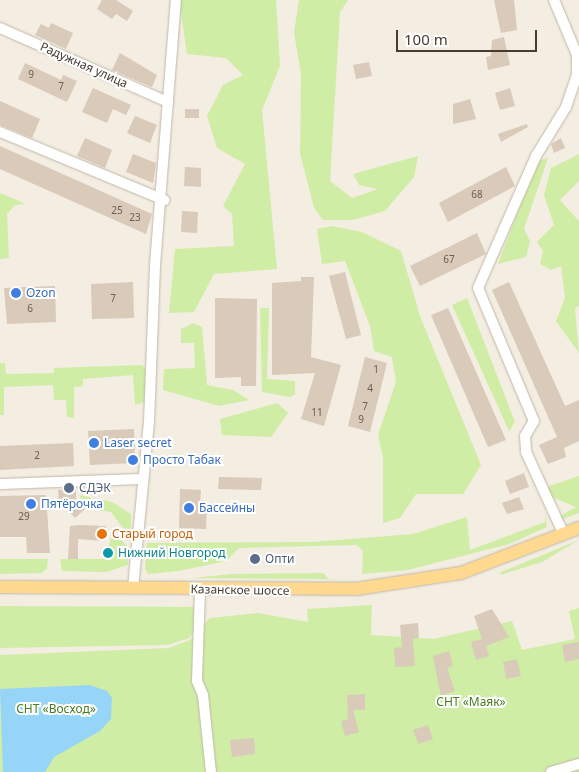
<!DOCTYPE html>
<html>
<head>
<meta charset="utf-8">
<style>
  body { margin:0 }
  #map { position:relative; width:579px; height:772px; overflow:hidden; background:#f3ede2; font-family:"Noto Sans",sans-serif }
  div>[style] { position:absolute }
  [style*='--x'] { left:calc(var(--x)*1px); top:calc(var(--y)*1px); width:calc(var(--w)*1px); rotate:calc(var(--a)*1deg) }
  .green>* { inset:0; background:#d0eda5 }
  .water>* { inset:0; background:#96d5f8 }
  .building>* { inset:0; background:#d9cab9 }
  .roads { filter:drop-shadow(0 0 1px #c2b7a6) drop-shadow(0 0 1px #c2b7a6) }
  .minor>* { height:10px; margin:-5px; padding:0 5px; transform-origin:5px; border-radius:5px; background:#fff }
  .major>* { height:12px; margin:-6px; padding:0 6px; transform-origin:6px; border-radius:6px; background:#ffd98f }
  .dots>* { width:14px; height:14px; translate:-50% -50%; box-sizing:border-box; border:2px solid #fff; border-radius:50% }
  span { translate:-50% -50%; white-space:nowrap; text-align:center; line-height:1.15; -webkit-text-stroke:4px #fff; paint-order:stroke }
  .number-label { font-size:10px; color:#6a6054 }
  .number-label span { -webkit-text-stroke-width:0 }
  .street-label { font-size:12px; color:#453c32 }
  .shop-label { font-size:12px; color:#366cbe }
  .left { translate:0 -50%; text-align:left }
  .service-label { font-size:12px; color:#4e5e75 }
  .food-label { font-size:12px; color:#c56008 }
  .culture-label { font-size:12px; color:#0d838f }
  .park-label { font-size:12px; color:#487c1f }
  .scale { position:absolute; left:396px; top:30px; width:141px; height:22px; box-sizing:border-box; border:2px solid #453c32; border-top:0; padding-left:6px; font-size:15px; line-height:18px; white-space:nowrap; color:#453c32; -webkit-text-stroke:4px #fff; paint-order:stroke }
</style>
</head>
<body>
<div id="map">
  <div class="green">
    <div style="clip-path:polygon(179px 0,276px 0,280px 66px,262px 110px,277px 269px,214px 274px,194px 312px,169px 313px,175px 249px,234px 246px,232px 214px,223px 206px,245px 164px,217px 148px,207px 116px,223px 85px,243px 75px,226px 58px,187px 54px)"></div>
    <div style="clip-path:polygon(299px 0,348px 0,340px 12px,330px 181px,352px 198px,378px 189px,359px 185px,353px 174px,418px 156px,414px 177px,385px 211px,353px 220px,323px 220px,314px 208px,300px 153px,301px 73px,294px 33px)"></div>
    <div style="clip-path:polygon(579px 154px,579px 181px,560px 200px,579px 221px,579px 306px,575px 308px,579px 353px,556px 321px,565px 298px,561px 266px,551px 270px,540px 264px,543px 251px,537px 242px,554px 225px,544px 195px,551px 168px)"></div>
    <div style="clip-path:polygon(548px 158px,524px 229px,530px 241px,526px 257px,498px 264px,537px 161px)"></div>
    <div style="clip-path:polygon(0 193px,26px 204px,15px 205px,7px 214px,9px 258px,0 259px)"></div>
    <div style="clip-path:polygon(332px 226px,362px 232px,401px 251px,420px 316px,481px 465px,463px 494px,416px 494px,400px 518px,383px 523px,383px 458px,378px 435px,396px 382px,392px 357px,374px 351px,370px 326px,345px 261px,322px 264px,317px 229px)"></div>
    <div style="clip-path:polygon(467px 298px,515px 422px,509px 431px,452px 305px)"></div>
    <div style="clip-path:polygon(260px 308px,269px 308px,267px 379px,295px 381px,295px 394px,290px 397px,262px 392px)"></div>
    <div style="clip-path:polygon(193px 323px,202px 327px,207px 385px,233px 390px,249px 400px,219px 406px,163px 390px,164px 369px,195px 368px,194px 343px,181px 343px,181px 329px)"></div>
    <div style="clip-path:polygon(0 363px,5px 363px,6px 374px,54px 373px,54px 368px,142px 365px,146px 370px,145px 402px,135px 405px,133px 375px,83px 379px,83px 386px,74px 387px,74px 418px,67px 417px,66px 400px,54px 400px,53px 385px,4px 387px,4px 415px,0 415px)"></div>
    <div style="clip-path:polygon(277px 403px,288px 413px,271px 437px,222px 435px,220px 419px)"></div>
    <div style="clip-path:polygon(579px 476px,579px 513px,560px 520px,560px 516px,576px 507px,552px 497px,546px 487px)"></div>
    <div style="clip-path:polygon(79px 495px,112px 502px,131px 514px,131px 529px,123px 528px,111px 512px,86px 508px)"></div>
    <div style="clip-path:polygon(545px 513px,547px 527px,509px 544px,408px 570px,362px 574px,363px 551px,357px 545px,239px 548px,226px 561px,178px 571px,148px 574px,145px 569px,147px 543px,313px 542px,413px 534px,467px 517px,470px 550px,545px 522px)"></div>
    <div style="clip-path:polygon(111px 538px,119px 538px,128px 547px,128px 565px,106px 572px,62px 571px,60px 559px,105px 559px)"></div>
    <div style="clip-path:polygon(579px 540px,542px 562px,500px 575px,501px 572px)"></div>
    <div style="clip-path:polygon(0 559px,48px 559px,47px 569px,41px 573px,0 574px)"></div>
    <div style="clip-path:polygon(323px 573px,329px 579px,193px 578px,231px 574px)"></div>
    <div style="clip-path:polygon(372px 605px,371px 635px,433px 639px,512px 621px,522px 650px,575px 639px,569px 611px,579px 608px,579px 772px,0 772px,0 655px,169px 648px,190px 640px,210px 618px,258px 613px,308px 622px,307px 609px)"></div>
    <div style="clip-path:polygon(0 606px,198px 607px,197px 628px,189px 638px,167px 645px,0 648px)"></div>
  </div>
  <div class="water">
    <div style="clip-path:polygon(90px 685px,107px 691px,112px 698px,111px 719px,100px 731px,54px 757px,45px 772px,3px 772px,0 689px)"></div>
  </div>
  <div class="building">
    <div style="clip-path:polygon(102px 0,116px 0,133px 11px,127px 21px,116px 14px,112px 19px,97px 9px)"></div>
    <div style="clip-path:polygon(494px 0,514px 0,517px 30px,501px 33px)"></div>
    <div style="clip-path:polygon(51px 23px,73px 33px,66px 49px,35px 35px,41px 24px,49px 28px)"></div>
    <div style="clip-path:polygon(504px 37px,510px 65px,488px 70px,486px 57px,491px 56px,492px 40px)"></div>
    <div style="clip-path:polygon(120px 53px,157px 75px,152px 87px,112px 70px)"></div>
    <div style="clip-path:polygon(369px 62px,372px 76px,356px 79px,353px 65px)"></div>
    <div style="clip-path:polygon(25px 63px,61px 80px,63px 75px,77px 81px,67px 102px,18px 79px)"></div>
    <div style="clip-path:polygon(93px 88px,131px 105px,126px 115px,113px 109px,107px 123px,82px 112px)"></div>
    <div style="clip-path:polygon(510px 88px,515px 106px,500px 110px,495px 93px)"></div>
    <div style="clip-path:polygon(470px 99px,476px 119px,453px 124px,453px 104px)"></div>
    <div style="clip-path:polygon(0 101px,40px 119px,32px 138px,0 125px)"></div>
    <div style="clip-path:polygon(185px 109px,199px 109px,199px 118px,185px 118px)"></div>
    <div style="clip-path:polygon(135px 116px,157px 125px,150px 143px,127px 133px)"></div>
    <div style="clip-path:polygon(527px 124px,528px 127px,501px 142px,498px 134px)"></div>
    <div style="clip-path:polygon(85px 138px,112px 150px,105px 168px,77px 156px)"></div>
    <div style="clip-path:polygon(561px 138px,565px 148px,554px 153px,551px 144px)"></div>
    <div style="clip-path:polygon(0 146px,152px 214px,146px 234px,0 169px)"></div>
    <div style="clip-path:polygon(133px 154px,156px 163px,153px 183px,126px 172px)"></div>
    <div style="clip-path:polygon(185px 167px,201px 168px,201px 187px,184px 186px)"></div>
    <div style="clip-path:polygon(506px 167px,515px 186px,448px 222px,439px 203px)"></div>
    <div style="clip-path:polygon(182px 211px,198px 212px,197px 233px,181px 232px)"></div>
    <div style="clip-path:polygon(477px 233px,486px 254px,420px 286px,410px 266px)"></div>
    <div style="clip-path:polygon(345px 272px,361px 335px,346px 339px,329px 276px)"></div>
    <div style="clip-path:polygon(301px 277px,314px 277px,311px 357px,341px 365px,324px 426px,301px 419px,315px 373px,272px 375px,272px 283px,301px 281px)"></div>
    <div style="clip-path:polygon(133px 282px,134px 318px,92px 319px,91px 284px)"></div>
    <div style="clip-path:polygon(509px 282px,565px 406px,579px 400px,579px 441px,564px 448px,566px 457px,548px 464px,539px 445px,557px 437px,492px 290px)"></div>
    <div style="clip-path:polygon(55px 286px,56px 322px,7px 324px,4px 288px)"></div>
    <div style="clip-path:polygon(215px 298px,257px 299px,256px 386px,241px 386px,241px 377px,215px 378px)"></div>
    <div style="clip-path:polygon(448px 308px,506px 440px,488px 447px,431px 315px)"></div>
    <div style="clip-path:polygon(365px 357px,387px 363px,370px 432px,348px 426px)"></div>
    <div style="clip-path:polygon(134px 429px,135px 463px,90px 465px,88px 431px)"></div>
    <div style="clip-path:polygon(73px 443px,74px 466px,0 470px,0 446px)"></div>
    <div style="clip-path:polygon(524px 473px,529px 487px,510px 494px,505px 481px)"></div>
    <div style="clip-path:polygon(219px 477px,262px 478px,261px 490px,218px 489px)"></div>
    <div style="clip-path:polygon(76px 489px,76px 500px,59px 501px,58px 490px)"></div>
    <div style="clip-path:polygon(180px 489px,201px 490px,200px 503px,207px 504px,206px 529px,179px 528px)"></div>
    <div style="clip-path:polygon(46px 495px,50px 553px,27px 553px,26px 537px,0 537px,0 496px)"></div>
    <div style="clip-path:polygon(519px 497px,524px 509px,507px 514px,502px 503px)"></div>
    <div style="clip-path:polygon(78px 501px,85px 509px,75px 518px,68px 510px)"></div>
    <div style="clip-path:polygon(80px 525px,106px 526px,105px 541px,78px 539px,78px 559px,68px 559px,70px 526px)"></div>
    <div style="clip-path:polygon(492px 609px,509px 637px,486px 646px,489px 656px,476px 660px,471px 642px,482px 639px,474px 616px)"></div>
    <div style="clip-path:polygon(418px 623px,419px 638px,413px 639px,415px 666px,395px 667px,394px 648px,402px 647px,400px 625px)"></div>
    <div style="clip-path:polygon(579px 642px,579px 659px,565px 662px,562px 645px)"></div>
    <div style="clip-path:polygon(449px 651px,453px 666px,447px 668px,455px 691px,441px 696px,433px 656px)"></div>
    <div style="clip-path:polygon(517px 659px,521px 676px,506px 679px,503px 662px)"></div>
    <div style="clip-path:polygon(365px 694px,365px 710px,353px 710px,359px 732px,345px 736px,341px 721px,348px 719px,347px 695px)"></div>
    <div style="clip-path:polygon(428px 725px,433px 739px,418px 744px,413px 730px)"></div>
    <div style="clip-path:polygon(254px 738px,255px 754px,232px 757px,230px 740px)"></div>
  </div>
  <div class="roads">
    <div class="minor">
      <div style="--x:554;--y:0;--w:60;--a:67.3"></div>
      <div style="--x:577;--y:55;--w:20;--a:90"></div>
      <div style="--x:577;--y:75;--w:34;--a:109"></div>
      <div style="--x:566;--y:107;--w:57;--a:121.5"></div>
      <div style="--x:536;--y:156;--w:144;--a:113.7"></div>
      <div style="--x:478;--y:288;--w:144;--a:67.2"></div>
      <div style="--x:534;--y:421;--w:17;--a:121"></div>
      <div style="--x:525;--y:436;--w:16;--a:86"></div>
      <div style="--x:526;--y:452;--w:91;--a:65.4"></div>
      <div style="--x:0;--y:28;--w:184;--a:23.8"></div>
      <div style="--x:0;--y:132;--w:178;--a:22.5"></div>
      <div style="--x:0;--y:484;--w:142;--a:-2"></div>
      <div style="--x:133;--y:588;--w:167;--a:-84.5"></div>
      <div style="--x:149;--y:422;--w:157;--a:-87.8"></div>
      <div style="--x:155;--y:265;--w:266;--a:-85.5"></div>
      <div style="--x:200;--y:590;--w:91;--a:91.9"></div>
      <div style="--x:197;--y:681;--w:15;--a:67"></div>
      <div style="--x:203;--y:695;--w:77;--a:84.1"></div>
      <div style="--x:551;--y:772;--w:29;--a:-16"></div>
    </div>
    <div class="major">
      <div style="--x:0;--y:587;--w:356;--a:0.3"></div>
      <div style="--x:356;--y:589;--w:106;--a:-8.7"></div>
      <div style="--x:461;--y:573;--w:126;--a:-20.9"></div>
    </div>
  </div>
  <div class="dots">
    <div style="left:16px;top:293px;background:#3f7fe0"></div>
    <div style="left:94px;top:443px;background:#3f7fe0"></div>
    <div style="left:133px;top:460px;background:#3f7fe0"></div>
    <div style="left:69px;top:488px;background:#5c6f8a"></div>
    <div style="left:31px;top:504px;background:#3f7fe0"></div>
    <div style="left:189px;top:508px;background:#3f7fe0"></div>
    <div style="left:102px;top:534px;background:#e8710a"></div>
    <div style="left:108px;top:553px;background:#0f9aa8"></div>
    <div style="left:255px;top:559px;background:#5c6f8a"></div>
  </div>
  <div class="number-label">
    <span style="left:31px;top:75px">9</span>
    <span style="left:61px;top:87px">7</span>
    <span style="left:477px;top:195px">68</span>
    <span style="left:117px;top:211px">25</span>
    <span style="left:135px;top:218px">23</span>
    <span style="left:449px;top:260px">67</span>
    <span style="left:113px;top:299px">7</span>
    <span style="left:30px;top:309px">6</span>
    <span style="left:376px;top:370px">1</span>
    <span style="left:370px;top:389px">4</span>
    <span style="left:365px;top:407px">7</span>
    <span style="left:317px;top:413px">11</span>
    <span style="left:361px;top:420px">9</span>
    <span style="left:37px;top:456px">2</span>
    <span style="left:24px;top:517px">29</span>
  </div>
  <div class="street-label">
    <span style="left:84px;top:65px;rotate:24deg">Радужная улица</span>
    <span style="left:240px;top:590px;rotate:1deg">Казанское шоссе</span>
  </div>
  <div class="shop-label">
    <span class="left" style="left:26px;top:293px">Ozon</span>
    <span class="left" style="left:104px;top:443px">Laser secret</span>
    <span class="left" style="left:143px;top:460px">Просто Табак</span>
    <span class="left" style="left:41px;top:504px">Пятёрочка</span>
    <span class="left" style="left:199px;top:508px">Бассейны</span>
  </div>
  <div class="service-label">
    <span class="left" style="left:79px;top:488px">СДЭК</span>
    <span class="left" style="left:265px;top:559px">Опти</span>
  </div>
  <div class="food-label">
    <span class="left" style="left:112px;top:534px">Старый город</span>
  </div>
  <div class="culture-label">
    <span class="left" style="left:118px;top:553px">Нижний Новгород</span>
  </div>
  <div class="park-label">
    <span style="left:471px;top:702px">СНТ «Маяк»</span>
    <span style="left:56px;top:709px">СНТ «Восход»</span>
  </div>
  <div class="scale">100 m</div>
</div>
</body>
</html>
